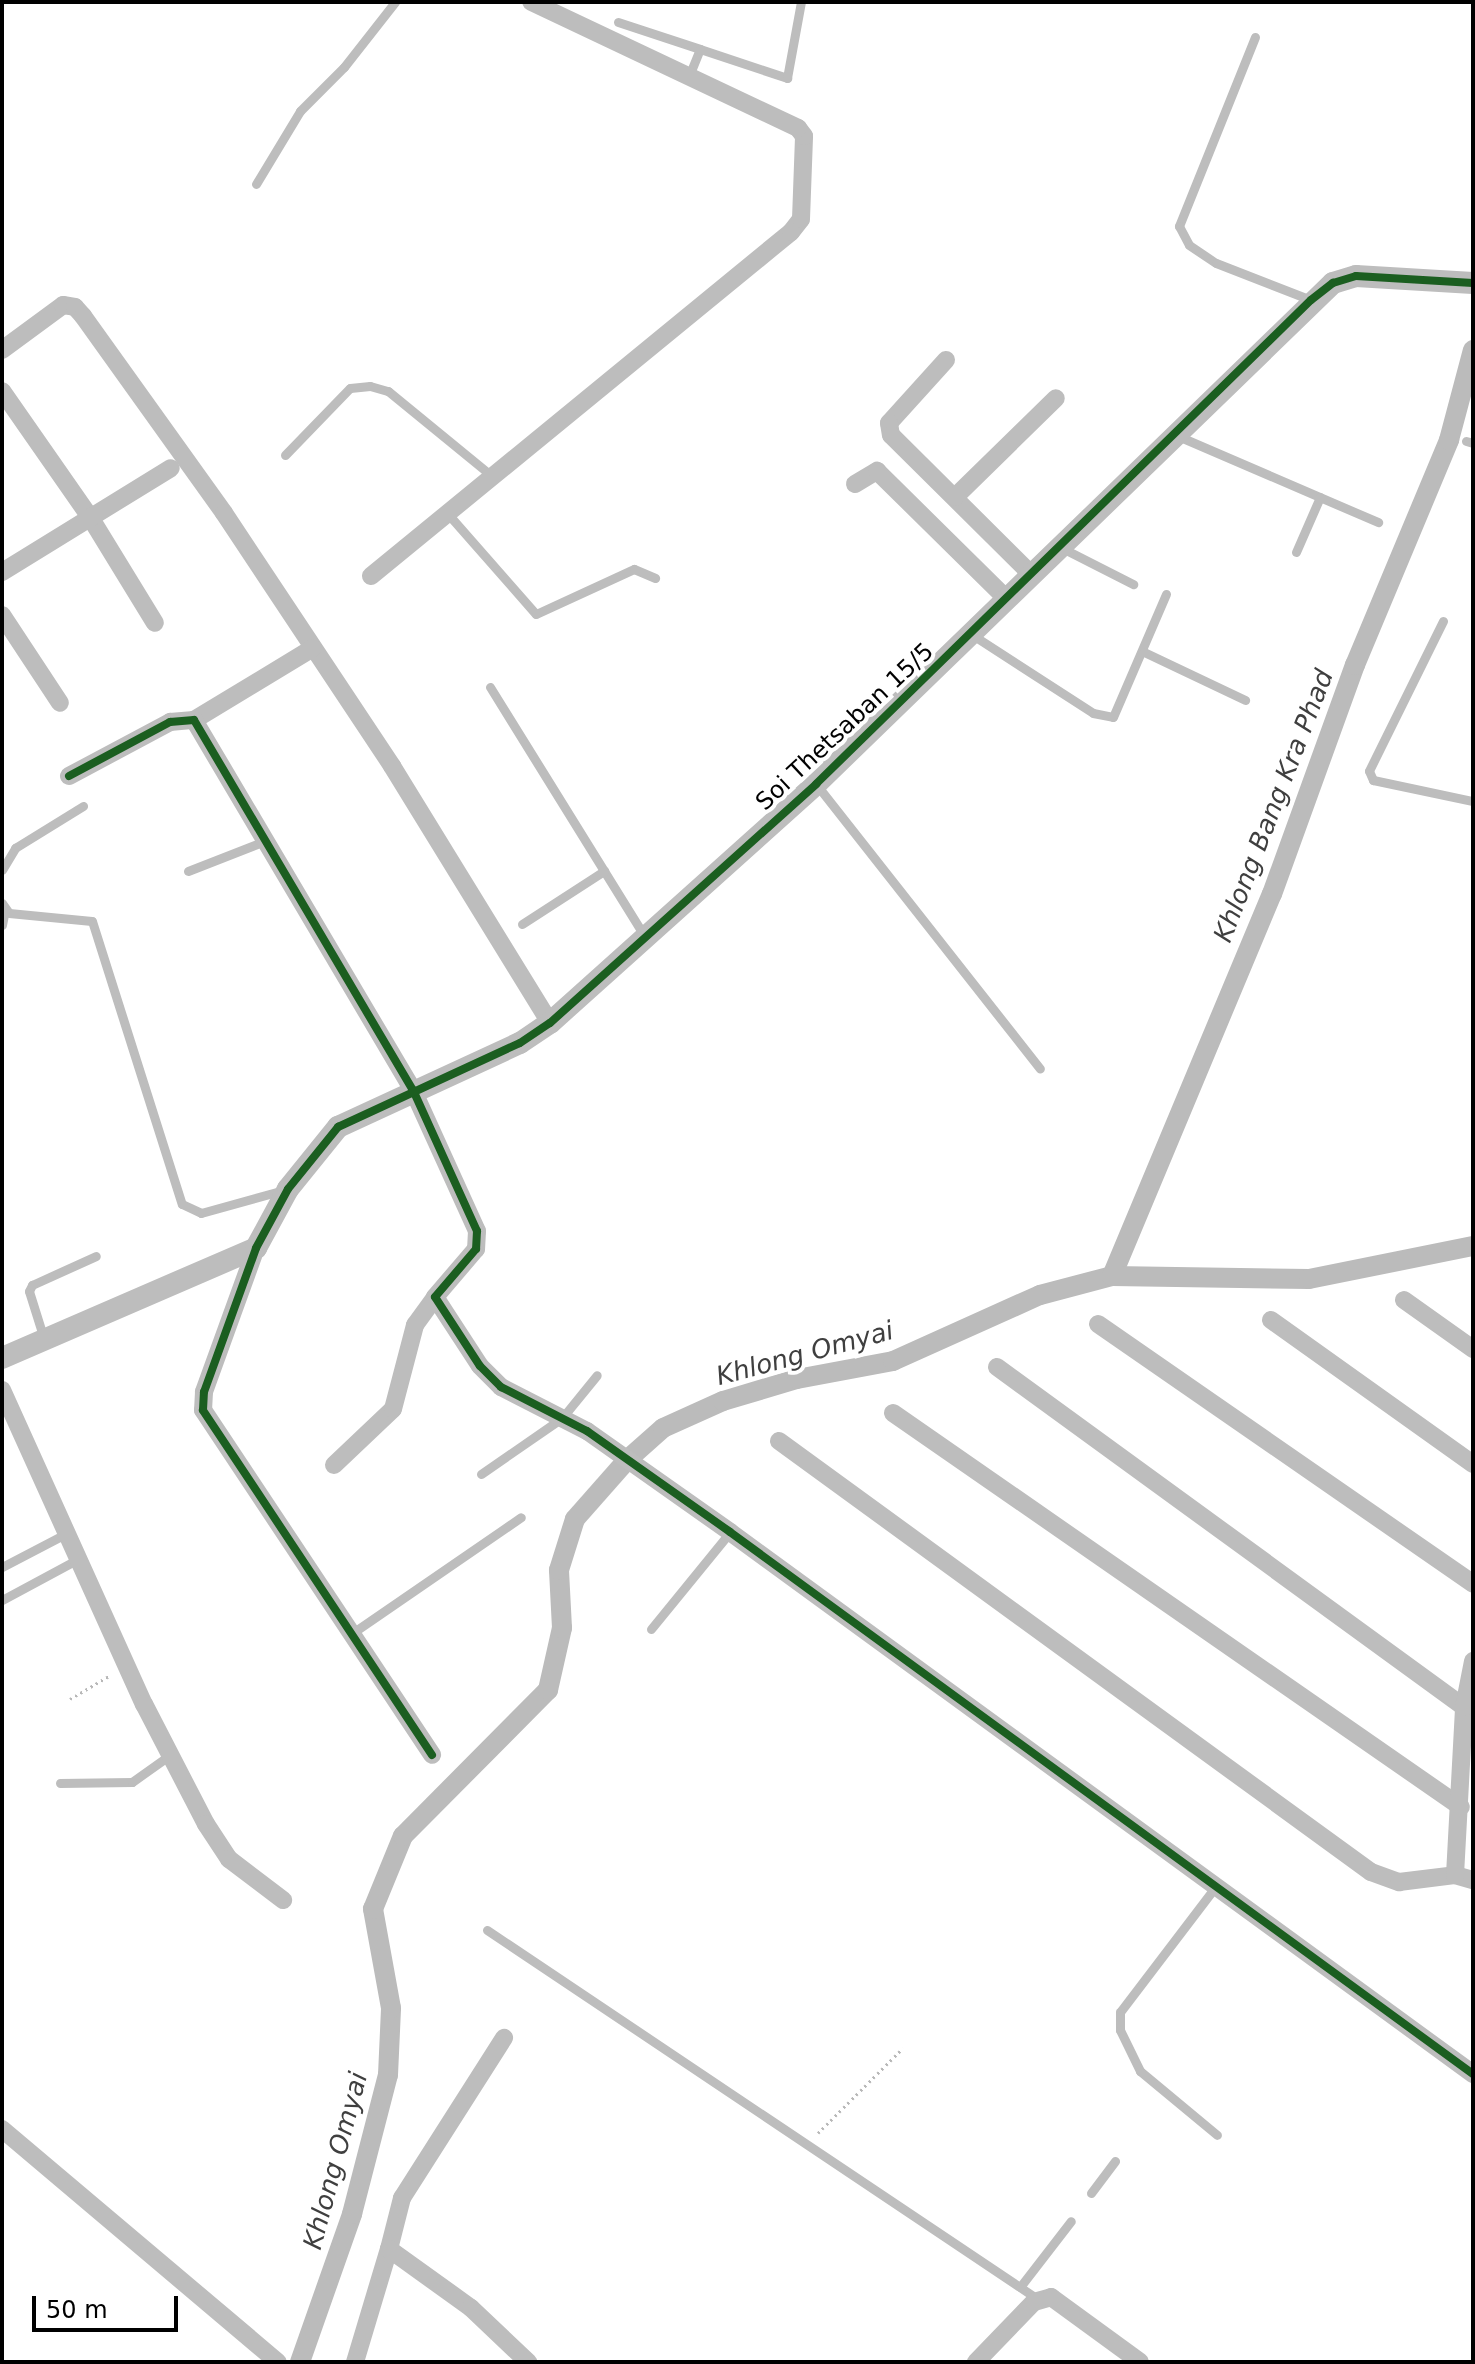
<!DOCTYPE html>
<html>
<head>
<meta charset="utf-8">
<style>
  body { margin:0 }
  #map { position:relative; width:1475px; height:2364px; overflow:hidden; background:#fff; font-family:"DejaVu Sans",sans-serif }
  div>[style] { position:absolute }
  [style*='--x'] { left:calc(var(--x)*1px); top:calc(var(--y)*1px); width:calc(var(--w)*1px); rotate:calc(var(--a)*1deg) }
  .canal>* { height:20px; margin:-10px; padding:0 10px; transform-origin:10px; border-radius:10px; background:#bbb }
  .path>* { height:3px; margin-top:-1.5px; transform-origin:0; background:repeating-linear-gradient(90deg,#b8b8b8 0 2px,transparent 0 6px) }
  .service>* { height:9px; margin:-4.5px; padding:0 4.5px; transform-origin:4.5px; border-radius:4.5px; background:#bdbdbd }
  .minor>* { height:18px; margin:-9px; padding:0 9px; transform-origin:9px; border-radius:9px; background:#bdbdbd }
  .tertiary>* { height:22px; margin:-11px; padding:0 11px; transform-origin:11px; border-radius:11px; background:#bdbdbd }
  .cycleway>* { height:8px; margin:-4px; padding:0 4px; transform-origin:4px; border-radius:4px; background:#1b5e20 }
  span { translate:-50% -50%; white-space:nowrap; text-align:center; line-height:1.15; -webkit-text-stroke:8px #fff; paint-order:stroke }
  .street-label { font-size:24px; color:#000 }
  .water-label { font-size:26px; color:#3f3f3f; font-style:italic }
  .frame { position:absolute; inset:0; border:4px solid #000; pointer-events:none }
  .scale { position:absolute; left:32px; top:2296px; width:146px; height:36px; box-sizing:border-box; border:4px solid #000; border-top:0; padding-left:10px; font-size:24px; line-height:28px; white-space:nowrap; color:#000; -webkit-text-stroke:6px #fff; paint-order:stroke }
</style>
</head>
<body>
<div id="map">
  <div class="canal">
    <div style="--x:1112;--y:1276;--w:414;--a:-67.3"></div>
    <div style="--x:1272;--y:894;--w:244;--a:-70.1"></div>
    <div style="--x:1355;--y:665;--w:244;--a:-67.3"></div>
    <div style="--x:1449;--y:440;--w:93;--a:-75.1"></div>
    <div style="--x:300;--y:2362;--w:157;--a:-70.6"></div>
    <div style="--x:352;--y:2214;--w:144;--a:-75.5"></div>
    <div style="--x:388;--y:2075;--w:67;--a:-87.4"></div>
    <div style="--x:391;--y:2008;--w:101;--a:-100.3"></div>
    <div style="--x:373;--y:1909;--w:79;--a:-67.7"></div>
    <div style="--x:403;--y:1836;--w:206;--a:-45.2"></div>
    <div style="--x:548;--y:1690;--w:64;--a:-77.3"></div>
    <div style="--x:562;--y:1628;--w:58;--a:-93"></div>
    <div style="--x:559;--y:1570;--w:53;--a:-72.6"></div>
    <div style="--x:575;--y:1519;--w:79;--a:-48.6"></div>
    <div style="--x:627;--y:1460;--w:48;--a:-41.6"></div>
    <div style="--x:663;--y:1428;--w:66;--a:-24.2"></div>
    <div style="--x:723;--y:1401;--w:77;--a:-16.6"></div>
    <div style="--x:797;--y:1379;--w:98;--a:-10.6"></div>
    <div style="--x:893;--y:1361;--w:161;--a:-24.2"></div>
    <div style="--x:1040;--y:1295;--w:74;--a:-14.8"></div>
    <div style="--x:1112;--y:1276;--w:197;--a:0.9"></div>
    <div style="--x:1309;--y:1279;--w:167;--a:-11.4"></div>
  </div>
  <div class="path">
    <div style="--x:70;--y:1699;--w:45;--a:-30.5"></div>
    <div style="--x:818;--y:2133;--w:120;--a:-45"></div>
  </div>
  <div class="service">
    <div style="--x:618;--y:22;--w:86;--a:18.2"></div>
    <div style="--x:1255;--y:37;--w:204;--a:111.9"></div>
    <div style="--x:1179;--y:226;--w:21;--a:62"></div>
    <div style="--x:1189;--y:245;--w:32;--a:34"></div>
    <div style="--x:1216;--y:263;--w:102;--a:21.3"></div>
    <div style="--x:689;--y:76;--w:29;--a:-68"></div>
    <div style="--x:700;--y:49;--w:92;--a:18.4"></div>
    <div style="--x:787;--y:78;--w:77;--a:-79.6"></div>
    <div style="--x:256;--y:184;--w:85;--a:-58.9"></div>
    <div style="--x:300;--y:111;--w:62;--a:-45"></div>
    <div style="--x:344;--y:67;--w:83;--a:-51.9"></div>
    <div style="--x:1178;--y:436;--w:218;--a:23.3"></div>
    <div style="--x:1466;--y:441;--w:7;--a:16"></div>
    <div style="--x:285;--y:455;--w:93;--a:-45.9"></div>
    <div style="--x:350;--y:388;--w:20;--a:-6"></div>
    <div style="--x:370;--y:386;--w:19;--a:16"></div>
    <div style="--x:388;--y:391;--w:136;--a:39.3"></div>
    <div style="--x:448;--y:514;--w:133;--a:48.7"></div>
    <div style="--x:536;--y:614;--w:108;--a:-24.7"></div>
    <div style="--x:634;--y:569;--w:23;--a:23"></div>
    <div style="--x:1062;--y:548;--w:80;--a:26.9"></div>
    <div style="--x:1296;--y:552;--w:60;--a:-66.4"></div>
    <div style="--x:1443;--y:621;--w:167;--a:116.3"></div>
    <div style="--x:1369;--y:771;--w:10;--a:66"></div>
    <div style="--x:1373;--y:780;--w:102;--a:11.9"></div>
    <div style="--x:971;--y:634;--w:145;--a:32.9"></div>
    <div style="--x:1093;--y:713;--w:20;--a:11"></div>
    <div style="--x:1113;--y:717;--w:134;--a:-66.7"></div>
    <div style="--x:1144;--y:652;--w:112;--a:25.4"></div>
    <div style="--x:490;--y:687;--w:292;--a:58.2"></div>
    <div style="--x:816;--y:784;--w:362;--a:51.8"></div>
    <div style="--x:2;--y:870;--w:26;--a:-59"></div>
    <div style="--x:15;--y:848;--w:80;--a:-31.7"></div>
    <div style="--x:188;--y:871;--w:85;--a:-21.4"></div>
    <div style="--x:2;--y:903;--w:12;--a:55"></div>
    <div style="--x:9;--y:913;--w:83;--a:5.5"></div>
    <div style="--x:92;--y:921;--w:297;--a:72.4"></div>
    <div style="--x:182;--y:1204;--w:21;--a:25"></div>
    <div style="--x:201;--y:1213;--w:86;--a:-15.5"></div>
    <div style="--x:522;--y:924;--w:98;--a:-32.9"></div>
    <div style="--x:2;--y:925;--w:15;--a:-79"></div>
    <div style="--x:44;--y:1339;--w:50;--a:-107.4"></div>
    <div style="--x:29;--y:1291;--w:7;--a:-63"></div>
    <div style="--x:32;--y:1285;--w:70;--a:-24.4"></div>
    <div style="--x:481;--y:1474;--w:98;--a:-34.7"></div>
    <div style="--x:562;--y:1418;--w:55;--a:-50.9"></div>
    <div style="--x:2;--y:1567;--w:73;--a:-27.6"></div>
    <div style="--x:2;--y:1600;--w:86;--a:-28.3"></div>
    <div style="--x:651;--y:1629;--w:125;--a:-50.8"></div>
    <div style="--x:351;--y:1634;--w:206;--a:-34.5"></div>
    <div style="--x:60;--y:1783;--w:72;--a:-0.8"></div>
    <div style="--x:132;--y:1782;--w:47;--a:-35.4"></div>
    <div style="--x:1216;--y:1886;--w:158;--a:127.3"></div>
    <div style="--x:1120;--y:2012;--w:18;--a:90"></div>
    <div style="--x:1120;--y:2030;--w:46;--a:64"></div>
    <div style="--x:1140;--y:2071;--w:100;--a:39.7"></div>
    <div style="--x:487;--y:1930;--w:665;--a:33.83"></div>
    <div style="--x:1091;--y:2193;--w:40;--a:-53"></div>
    <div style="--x:1020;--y:2287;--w:83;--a:-52.3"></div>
  </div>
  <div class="minor">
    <div style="--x:2;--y:350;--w:76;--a:-36.4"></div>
    <div style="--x:63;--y:305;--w:12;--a:9"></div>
    <div style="--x:75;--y:307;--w:12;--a:48"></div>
    <div style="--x:83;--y:316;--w:242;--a:54.4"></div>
    <div style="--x:224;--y:513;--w:304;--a:56.4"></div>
    <div style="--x:392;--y:766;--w:302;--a:58.4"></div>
    <div style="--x:946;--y:360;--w:85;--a:132.1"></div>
    <div style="--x:889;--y:423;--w:12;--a:81"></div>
    <div style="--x:891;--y:435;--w:197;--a:44.8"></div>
    <div style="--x:2;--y:391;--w:154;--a:55.1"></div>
    <div style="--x:90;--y:517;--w:124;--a:58.5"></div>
    <div style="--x:855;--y:484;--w:26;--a:-31"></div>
    <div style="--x:877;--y:471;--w:181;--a:44.6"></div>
    <div style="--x:955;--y:497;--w:141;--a:-44.4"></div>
    <div style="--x:2;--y:572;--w:198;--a:-31.6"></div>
    <div style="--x:371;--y:576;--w:543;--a:-39.32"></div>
    <div style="--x:791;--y:232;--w:16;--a:-52"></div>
    <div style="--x:801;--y:219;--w:83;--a:-87.9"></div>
    <div style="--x:804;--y:136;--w:10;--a:-127"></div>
    <div style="--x:798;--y:128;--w:295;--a:-154.7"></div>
    <div style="--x:2;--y:615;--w:105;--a:56.6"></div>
    <div style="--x:194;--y:720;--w:139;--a:-31.2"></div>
    <div style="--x:69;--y:776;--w:115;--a:-28.1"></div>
    <div style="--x:170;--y:722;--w:24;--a:-5"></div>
    <div style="--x:194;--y:720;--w:430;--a:59.4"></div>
    <div style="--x:413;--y:1090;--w:155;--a:65.6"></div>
    <div style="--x:477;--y:1231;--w:18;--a:93"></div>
    <div style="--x:476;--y:1249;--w:63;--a:130.5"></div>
    <div style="--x:435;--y:1297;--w:82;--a:56.9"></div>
    <div style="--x:480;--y:1366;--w:30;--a:45"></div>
    <div style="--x:501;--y:1387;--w:97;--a:27.1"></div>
    <div style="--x:587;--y:1431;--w:175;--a:35.2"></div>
    <div style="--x:730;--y:1532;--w:920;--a:36.11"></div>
    <div style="--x:256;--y:1248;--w:153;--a:109.9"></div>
    <div style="--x:204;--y:1392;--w:18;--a:93"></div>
    <div style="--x:203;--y:1410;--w:414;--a:56.4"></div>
    <div style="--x:1404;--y:1300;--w:85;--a:35.4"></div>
    <div style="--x:1271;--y:1320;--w:248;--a:35.5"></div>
    <div style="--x:1098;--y:1324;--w:456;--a:34.7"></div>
    <div style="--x:997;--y:1367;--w:578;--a:36.06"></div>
    <div style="--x:2;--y:1390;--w:345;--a:65.7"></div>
    <div style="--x:144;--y:1704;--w:135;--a:62.7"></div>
    <div style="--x:206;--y:1824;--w:42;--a:56.7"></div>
    <div style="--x:229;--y:1859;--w:68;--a:37.2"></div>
    <div style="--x:893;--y:1413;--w:691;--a:34.75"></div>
    <div style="--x:779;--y:1441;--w:732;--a:36.06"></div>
    <div style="--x:1371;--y:1872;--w:30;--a:20"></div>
    <div style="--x:1399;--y:1882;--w:56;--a:-7.1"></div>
    <div style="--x:1455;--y:1875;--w:19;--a:16"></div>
    <div style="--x:334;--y:1465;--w:81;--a:-43.5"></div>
    <div style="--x:393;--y:1409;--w:87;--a:-75.3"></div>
    <div style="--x:415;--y:1325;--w:34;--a:-54"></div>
    <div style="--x:1455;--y:1875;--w:168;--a:-86.9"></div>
    <div style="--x:1464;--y:1707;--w:47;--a:-78.9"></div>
    <div style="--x:2;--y:2129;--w:361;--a:40.2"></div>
    <div style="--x:389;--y:2249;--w:53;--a:-75.7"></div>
    <div style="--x:402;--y:2198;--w:190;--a:-57.5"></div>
    <div style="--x:355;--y:2362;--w:118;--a:-73.3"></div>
    <div style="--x:389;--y:2249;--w:101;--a:35.7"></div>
    <div style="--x:471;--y:2308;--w:79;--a:43.5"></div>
    <div style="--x:976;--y:2362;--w:83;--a:-46"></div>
    <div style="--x:1034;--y:2302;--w:18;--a:-16"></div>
    <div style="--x:1051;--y:2297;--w:110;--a:36.1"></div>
  </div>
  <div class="tertiary">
    <div style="--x:2;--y:1358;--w:277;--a:-23.4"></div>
    <div style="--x:256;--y:1248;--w:67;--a:-61.5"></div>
    <div style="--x:288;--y:1189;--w:80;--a:-51.1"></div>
    <div style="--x:338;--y:1127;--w:200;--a:-24.8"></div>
    <div style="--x:520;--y:1043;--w:36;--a:-34"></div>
    <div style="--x:550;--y:1023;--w:358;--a:-41.9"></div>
    <div style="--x:816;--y:784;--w:720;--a:-44.1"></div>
    <div style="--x:1333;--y:283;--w:24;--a:-17"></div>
    <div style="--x:1356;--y:276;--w:117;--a:3.4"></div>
  </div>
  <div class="cycleway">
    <div style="--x:69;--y:776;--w:115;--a:-28.1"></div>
    <div style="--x:170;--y:722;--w:24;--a:-5"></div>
    <div style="--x:194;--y:720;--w:430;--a:59.4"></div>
    <div style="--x:413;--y:1090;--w:155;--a:65.6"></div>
    <div style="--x:477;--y:1231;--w:18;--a:93"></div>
    <div style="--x:476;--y:1249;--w:63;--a:130.5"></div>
    <div style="--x:435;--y:1297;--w:82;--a:56.9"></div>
    <div style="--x:480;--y:1366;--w:30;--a:45"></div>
    <div style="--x:501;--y:1387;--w:97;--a:27.1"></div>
    <div style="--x:587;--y:1431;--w:175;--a:35.2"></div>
    <div style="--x:730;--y:1532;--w:920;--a:36.11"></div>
    <div style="--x:432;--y:1755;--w:414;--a:-123.6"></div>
    <div style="--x:203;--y:1410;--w:18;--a:-87"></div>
    <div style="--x:204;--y:1392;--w:153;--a:-70.1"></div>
    <div style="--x:256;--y:1248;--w:67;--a:-61.5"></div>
    <div style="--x:288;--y:1189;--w:80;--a:-51.1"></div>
    <div style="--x:338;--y:1127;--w:200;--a:-24.8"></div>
    <div style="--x:520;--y:1043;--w:36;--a:-34"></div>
    <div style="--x:550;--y:1023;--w:358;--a:-41.9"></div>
    <div style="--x:816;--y:784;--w:692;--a:-44.36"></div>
    <div style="--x:1311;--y:300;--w:28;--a:-38"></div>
    <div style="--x:1333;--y:283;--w:24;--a:-17"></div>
    <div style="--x:1356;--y:276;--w:117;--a:3.4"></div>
  </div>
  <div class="street-label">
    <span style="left:845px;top:727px;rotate:-43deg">Soi Thetsaban 15/5</span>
  </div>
  <div class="water-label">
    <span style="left:1274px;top:806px;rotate:-69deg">Khlong Bang Kra Phad</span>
    <span style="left:805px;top:1354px;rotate:-15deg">Khlong Omyai</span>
    <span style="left:336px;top:2161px;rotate:-75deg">Khlong Omyai</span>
  </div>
  <div class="frame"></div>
  <div class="scale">50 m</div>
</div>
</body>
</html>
